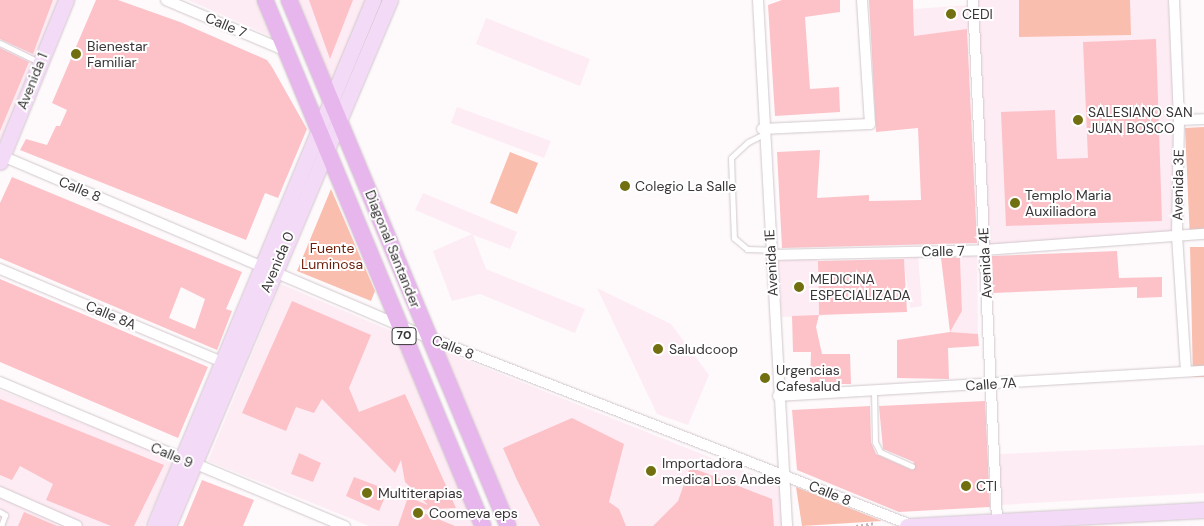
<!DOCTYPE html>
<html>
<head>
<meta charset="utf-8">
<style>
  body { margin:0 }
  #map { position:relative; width:1204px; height:526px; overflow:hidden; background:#fefafc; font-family:"DM Sans",sans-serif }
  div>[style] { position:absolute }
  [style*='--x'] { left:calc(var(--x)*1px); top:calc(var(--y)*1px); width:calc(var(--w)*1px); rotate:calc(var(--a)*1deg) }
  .built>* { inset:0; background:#feecf4 }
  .green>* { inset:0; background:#fabeaf }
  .building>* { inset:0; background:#fcc2c8 }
  .path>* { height:2.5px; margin-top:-1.25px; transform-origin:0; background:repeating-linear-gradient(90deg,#bcb8ba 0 2.5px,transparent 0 5px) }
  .roads { filter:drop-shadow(0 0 1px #d1c7cc) drop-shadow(0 0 1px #d1c7cc) }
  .lane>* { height:5px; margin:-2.5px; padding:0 2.5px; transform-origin:2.5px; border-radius:2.5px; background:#fff }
  .street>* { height:10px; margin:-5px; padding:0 5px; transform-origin:5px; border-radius:5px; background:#fff }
  .secondary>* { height:15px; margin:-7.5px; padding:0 7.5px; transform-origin:7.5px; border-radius:7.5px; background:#f3daf6 }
  .primary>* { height:16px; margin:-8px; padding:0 8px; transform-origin:8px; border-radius:8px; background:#e7b6ed }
  .dots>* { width:14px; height:14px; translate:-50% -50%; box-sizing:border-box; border:2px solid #fff; border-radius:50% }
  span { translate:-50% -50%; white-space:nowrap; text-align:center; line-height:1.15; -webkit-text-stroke:4px #fff; paint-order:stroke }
  .shield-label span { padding:1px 4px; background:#fff; border:1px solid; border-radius:4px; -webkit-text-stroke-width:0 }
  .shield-label { font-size:12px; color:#3a3638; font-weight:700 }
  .poi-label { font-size:14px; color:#3a3638 }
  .left { translate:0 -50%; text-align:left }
  .street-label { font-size:14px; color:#3a3638 }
  .park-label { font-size:14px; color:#6d1f0a }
</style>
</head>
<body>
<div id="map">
  <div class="built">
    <div style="clip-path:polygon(0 0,59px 0,0 143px)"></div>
    <div style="clip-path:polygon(188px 0,255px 0,270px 36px)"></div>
    <div style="clip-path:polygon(293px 0,370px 0,332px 94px)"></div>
    <div style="clip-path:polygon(977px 0,1168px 0,1180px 240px,988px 249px)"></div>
    <div style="clip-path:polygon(969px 5px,970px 29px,914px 36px,914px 9px)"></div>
    <div style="clip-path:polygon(486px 18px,590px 59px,580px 86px,476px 44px)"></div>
    <div style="clip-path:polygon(457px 107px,551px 141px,544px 158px,451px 123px)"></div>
    <div style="clip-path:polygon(423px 193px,517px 232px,510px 249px,473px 235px,486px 269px,585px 309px,575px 333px,480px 294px,452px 301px,433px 251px,472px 234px,415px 210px)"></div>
    <div style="clip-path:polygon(960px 253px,977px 257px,978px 334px,950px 332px,962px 311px)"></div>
    <div style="clip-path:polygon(903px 254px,918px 254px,922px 306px,910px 308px)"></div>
    <div style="clip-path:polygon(818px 256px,819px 315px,835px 315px,782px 317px,777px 258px)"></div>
    <div style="clip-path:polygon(281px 284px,401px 335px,478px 526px,369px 526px,208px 461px)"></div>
    <div style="clip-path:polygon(597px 288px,671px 324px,709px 375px,688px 425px,657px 414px)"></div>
    <div style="clip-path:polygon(441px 350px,787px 488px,782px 526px,518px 526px)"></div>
    <div style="clip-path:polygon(0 390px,175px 460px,144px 526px,0 526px)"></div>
    <div style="clip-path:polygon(1204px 445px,1204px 493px,1001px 505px,999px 454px)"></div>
  </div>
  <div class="green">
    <div style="clip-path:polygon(1019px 0,1130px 0,1131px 35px,1019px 37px)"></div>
    <div style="clip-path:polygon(1204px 127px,1204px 238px,1190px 239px,1185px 128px)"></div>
    <div style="clip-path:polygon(510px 152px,538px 163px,517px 214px,490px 203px)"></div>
    <div style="clip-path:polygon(331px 189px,375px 291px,371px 301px,297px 271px)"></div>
    <div style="clip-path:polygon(1190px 247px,1204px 247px,1204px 377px,1193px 377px)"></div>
    <div style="clip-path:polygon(796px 487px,882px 521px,802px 526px)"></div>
  </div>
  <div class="building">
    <div style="clip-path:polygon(0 0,53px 0,33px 54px,0 39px)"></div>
    <div style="clip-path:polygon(96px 0,118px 0,180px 22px,267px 60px,272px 67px,307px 129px,278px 198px,265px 193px,246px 240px,20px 150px,26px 139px,47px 145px,56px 126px,60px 126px,67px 110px,52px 103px)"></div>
    <div style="clip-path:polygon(309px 0,353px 0,330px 59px,320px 31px)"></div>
    <div style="clip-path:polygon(782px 0,840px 0,840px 12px,805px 17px,810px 89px,839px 87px,840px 112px,775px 116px,768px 5px)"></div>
    <div style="clip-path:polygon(869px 0,913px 0,914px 36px,967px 29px,977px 243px,782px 248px,777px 152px,820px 150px,817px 198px,869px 195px,869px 201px,921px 200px,918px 128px,876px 132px)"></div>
    <div style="clip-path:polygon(1156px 39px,1162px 221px,1006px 226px,1001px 112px,1055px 110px,1057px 159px,1088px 158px,1083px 42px)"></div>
    <div style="clip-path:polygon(0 48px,29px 62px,0 131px)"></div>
    <div style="clip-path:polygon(evenodd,12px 177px,242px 272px,226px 309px,232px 311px,217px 350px,0 258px,0 203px,12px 177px,181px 287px,205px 299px,195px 329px,169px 318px,181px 287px)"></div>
    <div style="clip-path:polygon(1117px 251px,1119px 278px,1162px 277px,1162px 297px,1137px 298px,1137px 287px,993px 293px,992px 256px)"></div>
    <div style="clip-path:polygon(960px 257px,962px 311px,950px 332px,941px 258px)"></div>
    <div style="clip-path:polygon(904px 259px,907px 312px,819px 315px,818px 261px)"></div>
    <div style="clip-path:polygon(0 279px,208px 367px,178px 438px,0 362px)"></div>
    <div style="clip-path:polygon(292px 301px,371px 335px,349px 388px,359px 412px,405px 394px,456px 508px,416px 510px,455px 526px,398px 526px,408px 497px,428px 505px,405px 482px,401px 460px,395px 473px,322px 399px,314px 413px,296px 407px,286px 431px,242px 413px)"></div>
    <div style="clip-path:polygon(819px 315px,816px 327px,822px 354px,850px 354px,851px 384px,810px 384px,811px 352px,793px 352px,792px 316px)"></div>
    <div style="clip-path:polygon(950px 332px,978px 334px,979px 346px,948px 348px,949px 379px,897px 378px,897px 340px)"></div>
    <div style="clip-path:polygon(0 399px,164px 465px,134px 526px,111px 526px,46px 500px,53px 484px,20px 466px,12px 480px,0 475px)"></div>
    <div style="clip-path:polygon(985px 401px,990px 507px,899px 512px,797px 470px,792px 410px,870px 406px,871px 442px,876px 454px,912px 470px,914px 462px,883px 449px,879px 406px)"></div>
    <div style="clip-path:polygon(572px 418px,624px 444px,609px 502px,619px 509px,626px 526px,540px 526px,517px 480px,503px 448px)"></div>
    <div style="clip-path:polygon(299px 453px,321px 463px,313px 482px,291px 474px)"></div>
    <div style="clip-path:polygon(690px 467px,772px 499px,774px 526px,653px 526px,678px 501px)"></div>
    <div style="clip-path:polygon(354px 477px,388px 490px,379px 511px,346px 496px)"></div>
    <div style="clip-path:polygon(202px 480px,254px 500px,243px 526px,183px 526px)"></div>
    <div style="clip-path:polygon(24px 512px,57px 526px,18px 526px)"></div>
  </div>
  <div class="path">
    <div style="--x:856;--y:526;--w:20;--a:-9"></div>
  </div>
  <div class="roads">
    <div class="lane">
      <div style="--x:0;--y:43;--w:43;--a:26"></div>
      <div style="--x:762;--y:135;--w:16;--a:153"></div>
      <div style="--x:748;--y:142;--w:23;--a:137"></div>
      <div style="--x:731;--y:158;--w:80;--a:87.9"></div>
      <div style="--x:734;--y:238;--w:17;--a:40"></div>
      <div style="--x:747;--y:249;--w:24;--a:2"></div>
      <div style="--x:874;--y:391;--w:51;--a:88.9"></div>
      <div style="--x:875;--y:442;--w:11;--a:63"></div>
      <div style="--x:880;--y:452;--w:35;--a:24"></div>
      <div style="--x:0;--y:512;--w:6;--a:31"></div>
      <div style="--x:5;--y:515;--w:12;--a:110"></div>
    </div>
    <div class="street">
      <div style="--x:166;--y:0;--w:130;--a:23"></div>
      <div style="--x:758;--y:0;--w:527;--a:86.84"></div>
      <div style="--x:973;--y:0;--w:521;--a:87.36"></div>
      <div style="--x:1174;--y:0;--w:120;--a:87.6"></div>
      <div style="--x:1179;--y:120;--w:116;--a:91"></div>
      <div style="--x:1177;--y:236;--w:135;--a:86.2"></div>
      <div style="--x:1179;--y:120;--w:25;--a:-2"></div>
      <div style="--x:762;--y:129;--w:108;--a:-2.7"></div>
      <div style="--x:870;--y:124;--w:124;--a:-93.7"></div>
      <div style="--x:0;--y:155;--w:467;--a:23.1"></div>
      <div style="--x:430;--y:338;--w:516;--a:21.24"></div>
      <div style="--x:771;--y:255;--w:213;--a:-1.3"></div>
      <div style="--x:984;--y:250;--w:221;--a:-4.2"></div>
      <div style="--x:0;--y:269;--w:241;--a:22.7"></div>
      <div style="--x:0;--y:382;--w:374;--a:22.7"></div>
      <div style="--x:778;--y:396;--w:427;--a:-3.4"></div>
      <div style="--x:0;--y:492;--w:84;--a:23.8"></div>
    </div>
    <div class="secondary">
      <div style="--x:0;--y:162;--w:175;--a:-67.8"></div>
      <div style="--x:154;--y:526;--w:570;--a:-67.4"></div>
      <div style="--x:168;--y:526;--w:571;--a:-67.12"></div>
      <div style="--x:907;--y:526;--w:297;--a:-3.1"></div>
    </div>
    <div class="primary">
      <div style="--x:265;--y:0;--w:569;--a:67.49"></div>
      <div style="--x:289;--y:0;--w:570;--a:67.4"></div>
    </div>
  </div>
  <div class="dots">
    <div style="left:951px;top:14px;background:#716f10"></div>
    <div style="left:76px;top:54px;background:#716f10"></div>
    <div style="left:1078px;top:120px;background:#716f10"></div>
    <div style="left:625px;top:186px;background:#716f10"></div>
    <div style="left:1015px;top:203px;background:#716f10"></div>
    <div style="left:799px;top:287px;background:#716f10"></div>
    <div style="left:658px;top:349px;background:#716f10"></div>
    <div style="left:765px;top:378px;background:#716f10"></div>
    <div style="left:651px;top:471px;background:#716f10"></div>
    <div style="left:966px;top:486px;background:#716f10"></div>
    <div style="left:367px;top:493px;background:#716f10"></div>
    <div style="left:418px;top:513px;background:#716f10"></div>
  </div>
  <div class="shield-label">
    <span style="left:404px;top:336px">70</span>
  </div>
  <div class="poi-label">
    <span class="left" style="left:962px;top:14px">CEDI</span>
    <span class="left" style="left:87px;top:54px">Bienestar<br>Familiar</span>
    <span class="left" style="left:1088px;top:120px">SALESIANO SAN<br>JUAN BOSCO</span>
    <span class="left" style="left:635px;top:186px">Colegio La Salle</span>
    <span class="left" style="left:1025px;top:203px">Templo Maria<br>Auxiliadora</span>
    <span class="left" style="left:810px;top:287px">MEDICINA<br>ESPECIALIZADA</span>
    <span class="left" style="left:669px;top:349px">Saludcoop</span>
    <span class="left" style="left:776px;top:378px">Urgencias<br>Cafesalud</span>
    <span class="left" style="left:662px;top:471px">Importadora<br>medica Los Andes</span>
    <span class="left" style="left:976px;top:486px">CTI</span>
    <span class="left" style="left:378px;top:493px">Multiterapias</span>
    <span class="left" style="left:429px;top:513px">Coomeva eps</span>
  </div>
  <div class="street-label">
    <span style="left:226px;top:25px;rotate:23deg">Calle 7</span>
    <span style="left:32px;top:81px;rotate:-68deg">Avenida 1</span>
    <span style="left:1178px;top:185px;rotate:-89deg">Avenida 3E</span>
    <span style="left:80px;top:189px;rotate:23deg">Calle 8</span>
    <span style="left:393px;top:249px;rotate:68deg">Diagonal Santander</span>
    <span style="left:943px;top:251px;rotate:-1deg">Calle 7</span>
    <span style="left:277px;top:262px;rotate:-67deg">Avenida 0</span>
    <span style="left:771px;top:263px;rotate:-93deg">Avenida 1E</span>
    <span style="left:985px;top:263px;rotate:-93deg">Avenida 4E</span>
    <span style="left:111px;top:315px;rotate:23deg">Calle 8A</span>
    <span style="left:453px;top:347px;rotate:21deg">Calle 8</span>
    <span style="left:991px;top:384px;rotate:-4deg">Calle 7A</span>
    <span style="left:172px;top:455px;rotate:23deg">Calle 9</span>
    <span style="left:830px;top:493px;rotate:22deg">Calle 8</span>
  </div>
  <div class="park-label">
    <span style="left:332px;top:256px">Fuente<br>Luminosa</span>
  </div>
</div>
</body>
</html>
